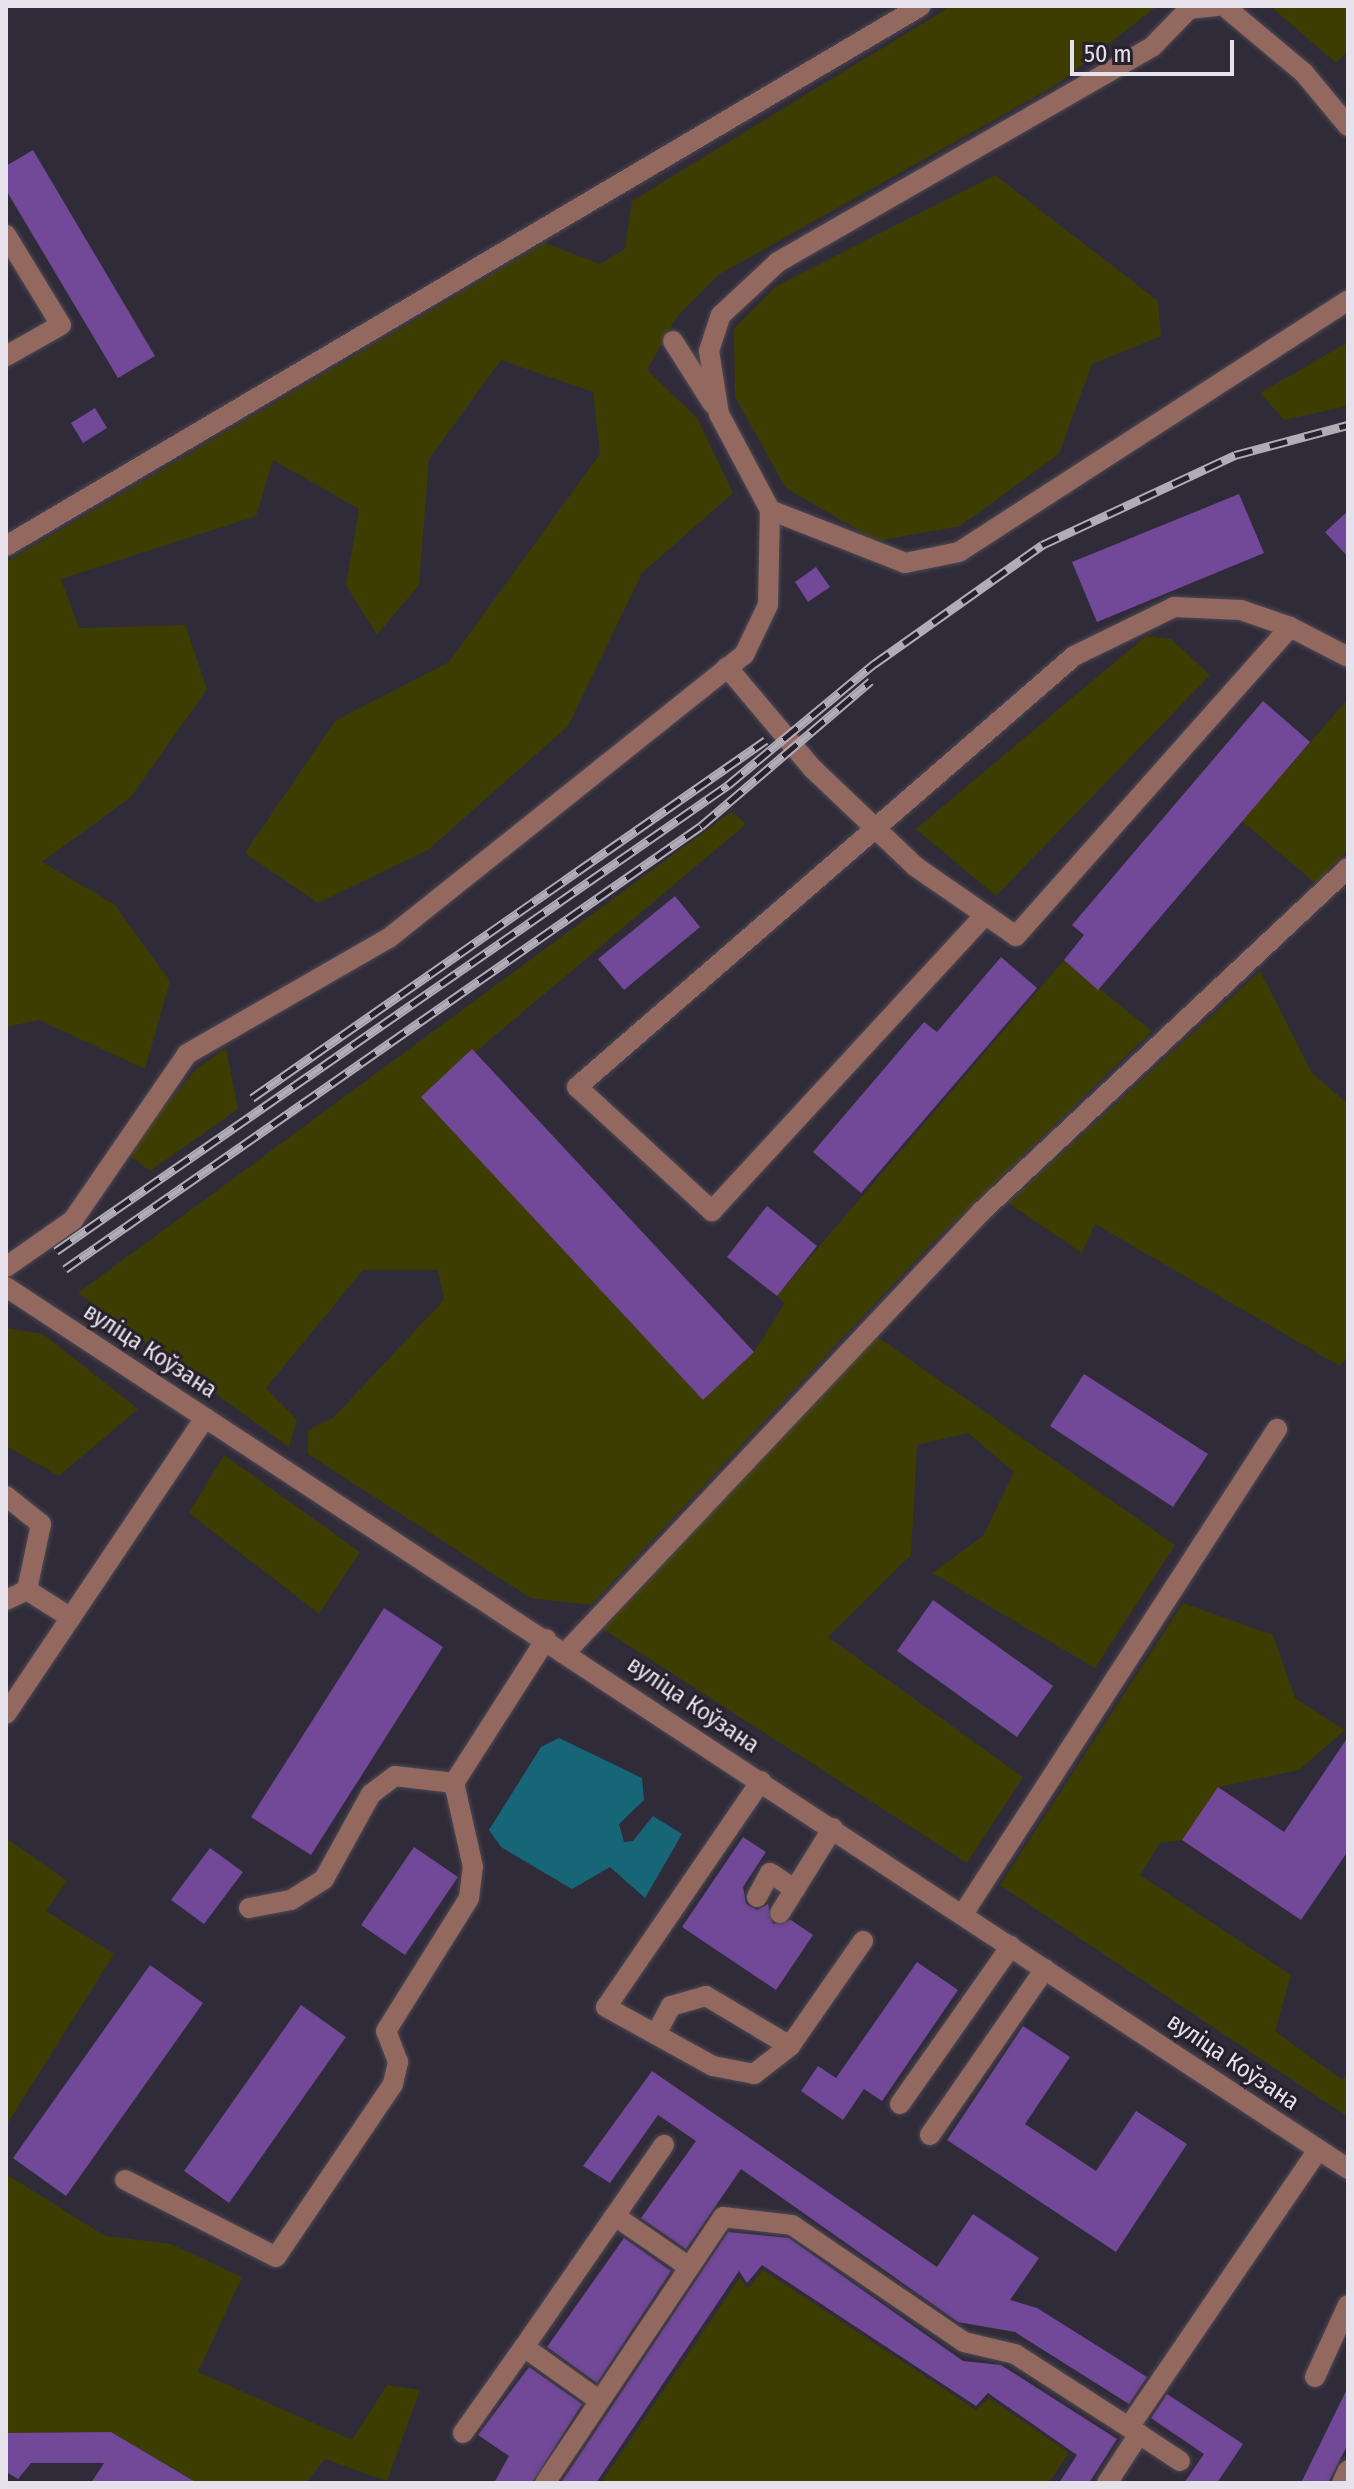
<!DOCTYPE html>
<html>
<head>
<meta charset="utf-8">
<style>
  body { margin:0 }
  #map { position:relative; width:1354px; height:2489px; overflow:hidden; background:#302b38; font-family:"Fira Sans Condensed",sans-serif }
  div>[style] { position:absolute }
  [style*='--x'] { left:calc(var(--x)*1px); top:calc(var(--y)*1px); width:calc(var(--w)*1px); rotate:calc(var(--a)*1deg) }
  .green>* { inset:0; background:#3d3d02 }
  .water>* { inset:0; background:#176678 }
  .building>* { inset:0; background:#724898 }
  .roads { filter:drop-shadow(0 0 2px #4d4855) drop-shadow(0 0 2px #4d4855) }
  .minor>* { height:20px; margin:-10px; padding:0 10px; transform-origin:10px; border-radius:10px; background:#93685f }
  .rail>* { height:9px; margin-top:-4.5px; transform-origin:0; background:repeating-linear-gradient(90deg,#26212d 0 18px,#b1adb7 0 36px); box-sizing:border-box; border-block:2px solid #b1adb7 }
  span { translate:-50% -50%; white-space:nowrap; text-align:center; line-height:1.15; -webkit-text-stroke:6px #26212d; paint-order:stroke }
  .street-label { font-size:24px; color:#e6e2eb }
  .frame { position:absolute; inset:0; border:8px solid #e6e2eb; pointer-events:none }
  .scale { position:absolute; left:1070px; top:40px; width:164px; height:36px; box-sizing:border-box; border:4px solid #e6e2eb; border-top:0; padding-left:10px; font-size:24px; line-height:28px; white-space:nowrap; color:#e6e2eb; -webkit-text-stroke:6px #26212d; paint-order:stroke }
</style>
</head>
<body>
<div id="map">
  <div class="green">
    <div style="clip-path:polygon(951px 6px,1157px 6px,1058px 84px,718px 275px,676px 318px,647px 370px,697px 418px,733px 493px,642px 573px,568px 726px,428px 850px,318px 903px,245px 853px,335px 721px,449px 662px,600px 454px,593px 392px,501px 360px,429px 459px,419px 585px,377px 635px,346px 585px,359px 509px,273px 460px,256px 516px,61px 579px,79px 628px,185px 625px,207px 689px,131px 797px,42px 862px,114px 904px,170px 981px,145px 1069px,39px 1020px,6px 1027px,6px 562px,545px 243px,600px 264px,625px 249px,632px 201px)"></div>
    <div style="clip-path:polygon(1270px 6px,1348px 6px,1348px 52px,1336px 63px)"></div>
    <div style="clip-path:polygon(995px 175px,1158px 301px,1161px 336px,1092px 364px,1059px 454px,960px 526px,877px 541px,786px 488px,735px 397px,734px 329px,776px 286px)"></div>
    <div style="clip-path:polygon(1348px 342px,1348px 406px,1284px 420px,1260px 393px)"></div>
    <div style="clip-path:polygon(1146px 636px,1171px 639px,1210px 675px,996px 896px,916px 829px)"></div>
    <div style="clip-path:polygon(1348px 699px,1348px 850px,1315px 883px,1242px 821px)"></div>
    <div style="clip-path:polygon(731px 812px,746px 824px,422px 1097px,703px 1400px,754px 1352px,785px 1303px,777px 1296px,1064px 960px,1152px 1031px,932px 1243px,591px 1605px,531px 1598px,308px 1454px,308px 1430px,333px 1418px,444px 1300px,438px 1270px,363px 1270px,266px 1388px,297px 1420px,289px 1447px,78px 1293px)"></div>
    <div style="clip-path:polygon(1260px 971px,1312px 1073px,1348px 1104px,1348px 1356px,1340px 1366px,1095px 1224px,1082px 1253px,1008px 1203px)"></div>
    <div style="clip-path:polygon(226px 1048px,238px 1109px,150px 1171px,126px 1153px,196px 1069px)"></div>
    <div style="clip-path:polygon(6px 1328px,43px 1334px,138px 1409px,59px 1476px,6px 1446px)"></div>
    <div style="clip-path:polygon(876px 1336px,1175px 1545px,1095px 1668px,932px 1573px,983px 1536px,1014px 1472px,968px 1433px,917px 1445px,911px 1555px,828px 1637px,1023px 1777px,967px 1863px,603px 1629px)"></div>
    <div style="clip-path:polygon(224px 1455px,360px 1552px,319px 1614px,189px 1513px)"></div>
    <div style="clip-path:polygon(1183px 1603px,1273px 1635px,1295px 1698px,1345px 1730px,1299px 1770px,1218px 1787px,1182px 1840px,1160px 1843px,1140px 1875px,1291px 1975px,1275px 2031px,1342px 2080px,1348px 2073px,1348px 2117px,1000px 1885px)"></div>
    <div style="clip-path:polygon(6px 1838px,67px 1881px,46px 1911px,114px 1954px,6px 2126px)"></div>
    <div style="clip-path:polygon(6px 2174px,105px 2236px,171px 2244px,242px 2277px,198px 2372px,352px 2440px,387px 2385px,420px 2390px,387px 2481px,325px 2459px,306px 2483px,197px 2483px,111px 2432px,6px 2433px)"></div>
    <div style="clip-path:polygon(763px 2270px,976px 2410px,989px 2398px,1069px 2453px,1048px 2483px,601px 2483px,740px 2277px,747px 2289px)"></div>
  </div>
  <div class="water">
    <div style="clip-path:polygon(559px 1738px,642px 1778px,644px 1800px,619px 1824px,624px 1842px,633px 1841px,653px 1816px,682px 1834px,645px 1898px,610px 1867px,572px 1889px,501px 1847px,489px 1830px,541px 1747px)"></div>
  </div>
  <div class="building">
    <div style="clip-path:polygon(33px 150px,155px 356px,118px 378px,6px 190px,6px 166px)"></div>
    <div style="clip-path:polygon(95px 408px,107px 428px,83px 443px,71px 423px)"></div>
    <div style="clip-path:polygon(1239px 494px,1264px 553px,1097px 622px,1072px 562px)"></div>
    <div style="clip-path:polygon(1348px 511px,1348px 557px,1325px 532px)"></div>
    <div style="clip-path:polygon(816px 567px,830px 587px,808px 602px,795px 582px)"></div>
    <div style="clip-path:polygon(1263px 701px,1310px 742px,1098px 990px,1064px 960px,1084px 935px,1072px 925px)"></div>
    <div style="clip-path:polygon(675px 896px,700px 927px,624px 990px,598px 959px)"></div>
    <div style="clip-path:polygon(1001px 957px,1037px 988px,861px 1193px,813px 1152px,924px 1022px,937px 1032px)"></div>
    <div style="clip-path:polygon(472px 1049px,754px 1352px,703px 1400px,421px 1097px)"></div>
    <div style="clip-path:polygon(767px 1206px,817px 1246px,777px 1296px,727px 1257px)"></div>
    <div style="clip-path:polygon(1084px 1374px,1208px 1454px,1173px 1507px,1050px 1426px)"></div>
    <div style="clip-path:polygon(933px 1600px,1053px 1686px,1017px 1737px,897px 1651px)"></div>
    <div style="clip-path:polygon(384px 1608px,443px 1647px,311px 1855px,251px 1817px)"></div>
    <div style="clip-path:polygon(1348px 1737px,1348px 1851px,1301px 1920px,1182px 1840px,1218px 1787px,1284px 1832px)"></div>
    <div style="clip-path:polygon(743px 1837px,766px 1852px,743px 1887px,746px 1904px,757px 1910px,768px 1904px,773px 1924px,791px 1920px,813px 1935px,776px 1990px,682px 1927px)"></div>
    <div style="clip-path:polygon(414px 1847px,458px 1877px,405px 1955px,361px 1925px)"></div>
    <div style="clip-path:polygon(210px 1848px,243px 1872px,204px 1924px,171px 1900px)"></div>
    <div style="clip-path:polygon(917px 1962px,958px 1990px,882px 2101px,864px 2089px,843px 2120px,801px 2091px,818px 2066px,836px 2078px)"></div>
    <div style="clip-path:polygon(150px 1965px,203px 2003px,66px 2196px,13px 2158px)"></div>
    <div style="clip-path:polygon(301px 2005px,346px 2037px,229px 2203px,184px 2171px)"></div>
    <div style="clip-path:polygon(1023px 2026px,1070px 2057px,1025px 2124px,1096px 2171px,1136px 2111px,1187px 2144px,1116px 2252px,947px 2140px)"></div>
    <div style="clip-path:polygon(652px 2071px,937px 2267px,973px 2214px,1039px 2258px,1010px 2300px,1037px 2308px,1147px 2377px,1129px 2404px,1015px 2332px,958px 2322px,741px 2169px,686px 2249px,641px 2218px,696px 2141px,658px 2115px,610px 2183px,583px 2166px)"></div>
    <div style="clip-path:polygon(728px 2232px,789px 2238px,963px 2361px,1001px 2365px,1117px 2439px,1089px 2483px,1059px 2483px,1077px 2455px,988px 2393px,976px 2406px,762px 2265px,747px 2283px,739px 2271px,596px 2483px,561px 2483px)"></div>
    <div style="clip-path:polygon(624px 2238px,671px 2271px,597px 2383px,547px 2347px)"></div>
    <div style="clip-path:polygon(529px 2367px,582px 2404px,532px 2483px,494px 2483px,509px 2456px,478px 2435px)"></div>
    <div style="clip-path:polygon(1348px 2387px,1348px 2444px,1328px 2483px,1301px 2483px)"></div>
    <div style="clip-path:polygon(1167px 2394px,1243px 2444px,1217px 2483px,1184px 2483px,1204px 2454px,1151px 2418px)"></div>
    <div style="clip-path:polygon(111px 2432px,197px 2483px,91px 2483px,104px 2463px,31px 2463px,18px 2479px,6px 2472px,6px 2433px)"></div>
  </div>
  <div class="roads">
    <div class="minor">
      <div style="--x:1224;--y:6;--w:104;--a:39.9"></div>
      <div style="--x:1304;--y:73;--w:69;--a:50.3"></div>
      <div style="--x:6;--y:235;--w:105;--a:58.6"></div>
      <div style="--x:61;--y:325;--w:63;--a:150.6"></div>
      <div style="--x:673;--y:341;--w:75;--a:57.6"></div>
      <div style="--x:770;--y:510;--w:145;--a:21.4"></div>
      <div style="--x:905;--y:563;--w:55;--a:-11.5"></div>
      <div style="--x:959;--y:552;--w:463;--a:-32.9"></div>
      <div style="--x:6;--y:546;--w:1062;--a:-30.55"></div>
      <div style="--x:727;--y:667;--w:133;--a:49.9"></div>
      <div style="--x:813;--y:769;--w:142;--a:43.6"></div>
      <div style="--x:916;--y:867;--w:121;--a:34.6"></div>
      <div style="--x:1016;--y:936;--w:413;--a:-48.4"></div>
      <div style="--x:1290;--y:627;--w:65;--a:27.3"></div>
      <div style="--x:985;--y:915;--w:403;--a:132.7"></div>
      <div style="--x:712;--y:1211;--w:183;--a:-137.4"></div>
      <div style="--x:577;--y:1087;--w:658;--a:-40.93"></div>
      <div style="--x:1074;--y:656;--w:111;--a:-26.1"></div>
      <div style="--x:1174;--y:607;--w:67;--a:2.6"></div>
      <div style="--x:1241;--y:610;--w:52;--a:19.1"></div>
      <div style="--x:6;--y:1267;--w:82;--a:-35"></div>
      <div style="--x:73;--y:1220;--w:201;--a:-55.5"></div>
      <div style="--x:187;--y:1054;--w:233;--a:-29.9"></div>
      <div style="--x:389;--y:938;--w:454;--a:-38.6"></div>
      <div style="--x:744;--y:655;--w:55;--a:-64.4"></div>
      <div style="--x:768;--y:605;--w:95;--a:-88.8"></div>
      <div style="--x:770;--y:510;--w:109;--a:-118"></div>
      <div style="--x:719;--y:414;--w:64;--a:-99"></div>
      <div style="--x:709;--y:351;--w:38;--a:-72"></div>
      <div style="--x:721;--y:315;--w:78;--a:-42.9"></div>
      <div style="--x:778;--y:262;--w:431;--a:-29.9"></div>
      <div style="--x:1152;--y:47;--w:53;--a:-45.8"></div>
      <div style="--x:1189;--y:9;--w:28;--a:-6"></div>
      <div style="--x:6;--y:1287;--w:1606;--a:33.31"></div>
      <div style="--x:6;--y:1496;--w:45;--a:38.7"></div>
      <div style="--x:41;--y:1524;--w:67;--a:102"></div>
      <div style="--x:27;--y:1590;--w:52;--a:32.5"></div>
      <div style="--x:6;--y:1600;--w:23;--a:-25"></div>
      <div style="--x:566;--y:1652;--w:605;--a:-46.67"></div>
      <div style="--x:981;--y:1212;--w:503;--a:-43.15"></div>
      <div style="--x:6;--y:1714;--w:357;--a:-56.1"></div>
      <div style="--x:761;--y:1781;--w:274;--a:124.4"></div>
      <div style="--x:606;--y:2007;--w:122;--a:28.9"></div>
      <div style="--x:713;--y:2066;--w:42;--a:11"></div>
      <div style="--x:754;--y:2074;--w:46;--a:-37.9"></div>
      <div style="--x:790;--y:2046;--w:128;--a:-55.2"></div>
      <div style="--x:757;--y:1897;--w:27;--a:-62"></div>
      <div style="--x:770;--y:1873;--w:30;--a:33"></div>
      <div style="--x:249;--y:1908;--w:43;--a:-10.8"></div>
      <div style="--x:291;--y:1900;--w:39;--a:-32"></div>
      <div style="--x:324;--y:1879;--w:97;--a:-61.1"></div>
      <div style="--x:371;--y:1794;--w:30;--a:-37"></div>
      <div style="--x:395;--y:1776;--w:59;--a:6.8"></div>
      <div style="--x:780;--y:1913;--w:100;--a:-58.1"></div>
      <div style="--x:963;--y:1914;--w:578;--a:-57.08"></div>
      <div style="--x:656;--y:2034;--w:32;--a:-62"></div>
      <div style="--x:671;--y:2006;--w:36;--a:-16"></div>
      <div style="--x:706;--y:1996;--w:98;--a:30.8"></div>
      <div style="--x:900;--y:2104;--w:193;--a:-54.9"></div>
      <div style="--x:930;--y:2135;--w:202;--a:-55.3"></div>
      <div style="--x:125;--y:2180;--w:169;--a:27"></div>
      <div style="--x:276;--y:2257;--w:209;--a:-55.9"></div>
      <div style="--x:393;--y:2084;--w:23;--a:-77"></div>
      <div style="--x:398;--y:2062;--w:33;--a:-111"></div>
      <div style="--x:386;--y:2031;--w:157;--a:-58"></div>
      <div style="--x:469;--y:1898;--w:31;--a:-83"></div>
      <div style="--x:473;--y:1867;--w:86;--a:-102.7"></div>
      <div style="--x:454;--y:1783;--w:171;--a:-57.4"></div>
      <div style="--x:615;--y:2216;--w:90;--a:34.6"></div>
      <div style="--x:524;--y:2347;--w:246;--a:-55.3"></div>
      <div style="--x:1315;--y:2377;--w:79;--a:-65.4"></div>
      <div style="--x:1129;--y:2427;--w:335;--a:-55.7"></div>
      <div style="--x:463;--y:2433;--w:105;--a:-54.7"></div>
      <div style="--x:524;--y:2347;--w:93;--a:35.4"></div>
      <div style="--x:1139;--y:2434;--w:49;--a:33.4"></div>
      <div style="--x:545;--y:2483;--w:320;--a:-56.2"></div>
      <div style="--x:723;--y:2217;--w:69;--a:6.6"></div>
      <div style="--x:792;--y:2225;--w:208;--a:34.2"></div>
      <div style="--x:964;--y:2342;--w:52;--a:13.2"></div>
      <div style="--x:1015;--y:2354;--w:148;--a:32.8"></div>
      <div style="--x:1139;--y:2434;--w:59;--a:123.1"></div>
      <div style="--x:1342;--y:2483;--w:14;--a:-65"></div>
    </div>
  </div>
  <div class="rail">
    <div style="--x:252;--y:1098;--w:626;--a:-34.86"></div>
    <div style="--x:56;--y:1251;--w:818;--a:-34.74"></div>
    <div style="--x:728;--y:785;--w:190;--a:-39.7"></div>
    <div style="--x:874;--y:664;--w:206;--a:-35.3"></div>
    <div style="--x:1042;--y:545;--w:213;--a:-25"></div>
    <div style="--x:1235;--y:455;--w:117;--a:-14.9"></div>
    <div style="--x:65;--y:1269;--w:775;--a:-34.86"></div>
    <div style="--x:701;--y:826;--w:223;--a:-40.5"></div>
  </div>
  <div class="street-label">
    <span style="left:150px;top:1351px;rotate:33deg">вуліца Коўзана</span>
    <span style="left:693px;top:1705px;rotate:34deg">вуліца Коўзана</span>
    <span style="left:1233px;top:2062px;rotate:34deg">вуліца Коўзана</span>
  </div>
  <div class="frame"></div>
  <div class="scale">50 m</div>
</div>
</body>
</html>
